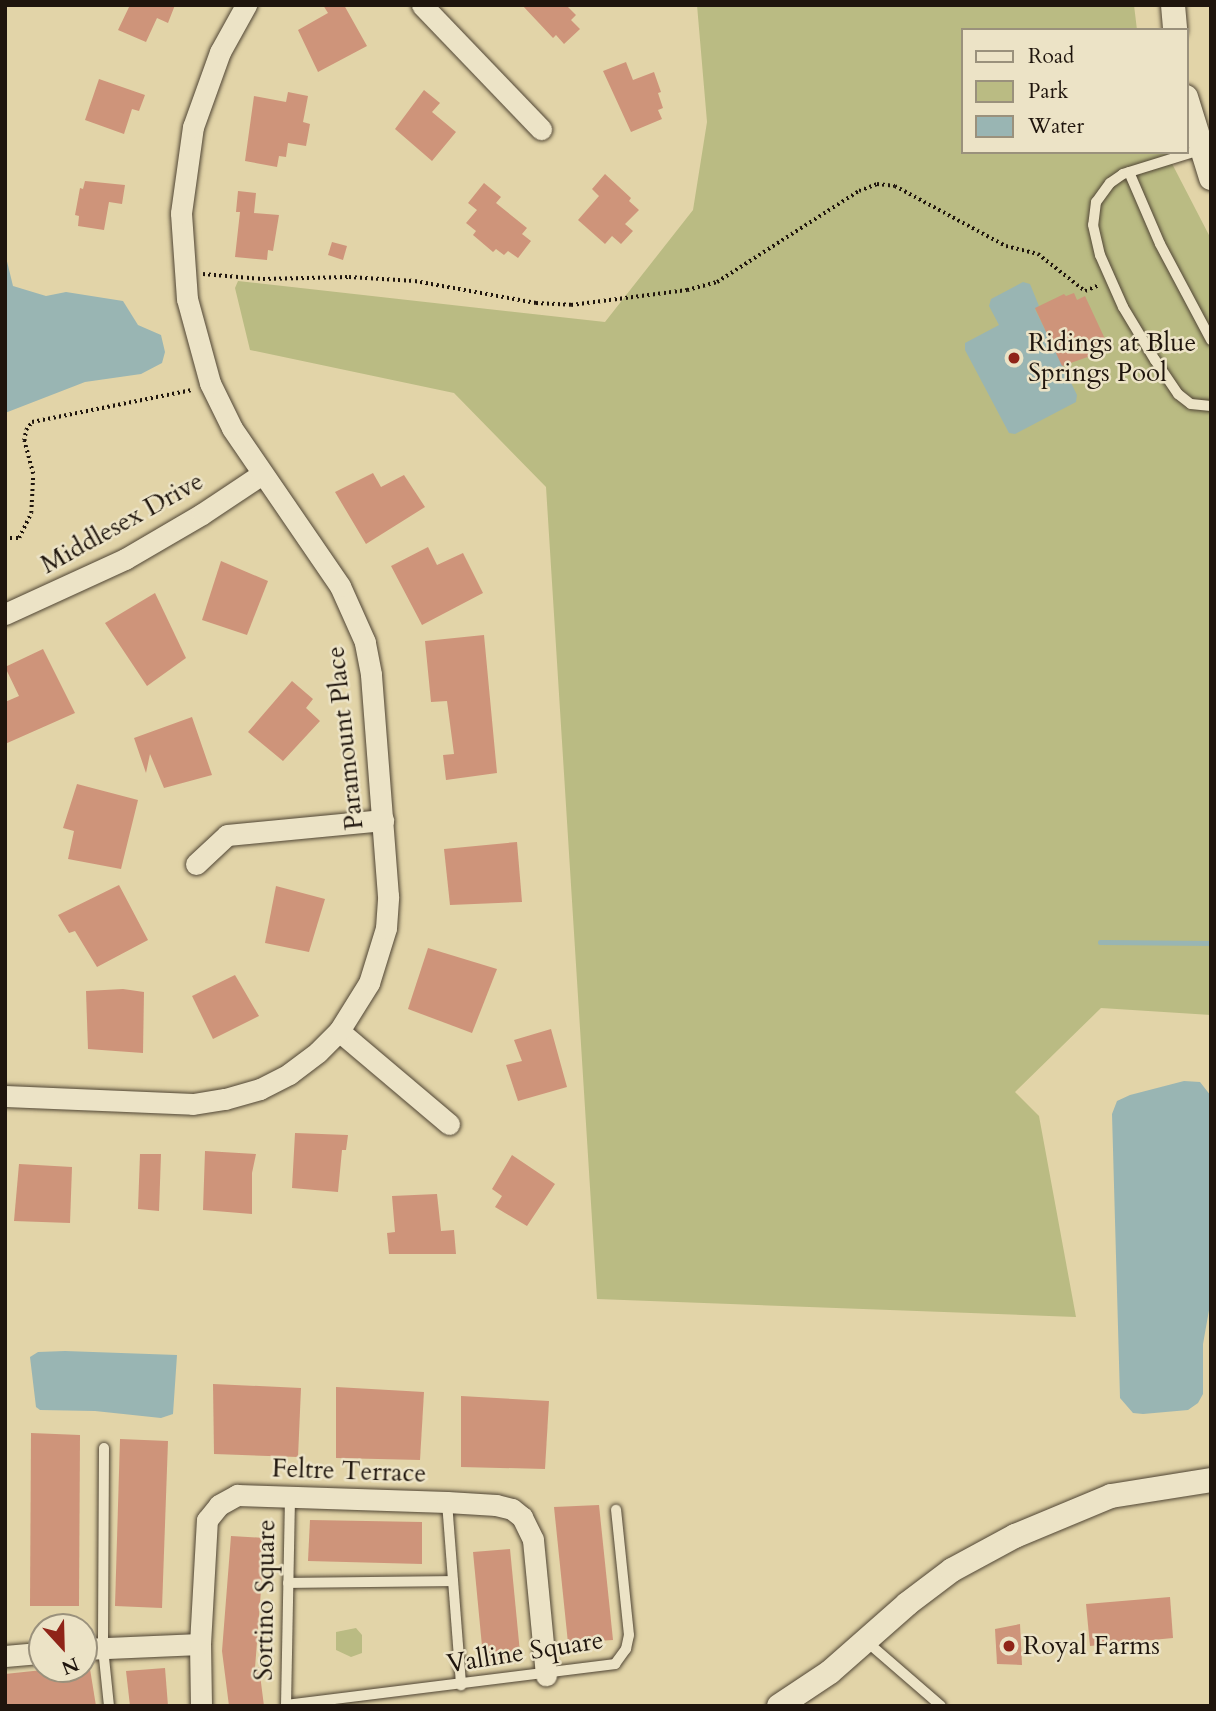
<!DOCTYPE html>
<html>
<head>
<meta charset="utf-8">
<style>
  body { margin:0 }
  #map { position:relative; width:1216px; height:1711px; overflow:hidden; background:#e2d4a8; font-family:Cardo,serif }
  div>[style] { position:absolute }
  [style*='--x'] { left:calc(var(--x)*1px); top:calc(var(--y)*1px); width:calc(var(--w)*1px); rotate:calc(var(--a)*1deg) }
  .green>* { inset:0; background:#babb83 }
  .water>* { inset:0; background:#99b5b3 }
  .stream>* { height:5px; margin:-2.5px; padding:0 2.5px; transform-origin:2.5px; border-radius:2.5px; background:#99b5b3 }
  .building>* { inset:0; background:#ce947a }
  .path>* { height:3.5px; margin-top:-1.75px; transform-origin:0; background:repeating-linear-gradient(90deg,#1f150d 0 2px,transparent 0 5.5px) }
  .roads { filter:drop-shadow(0 0 2px #504534) drop-shadow(0 0 2px #504534) }
  .service>* { height:10px; margin:-5px; padding:0 5px; transform-origin:5px; border-radius:5px; background:#ece3c6 }
  .minor>* { height:21px; margin:-10.5px; padding:0 10.5px; transform-origin:10.5px; border-radius:10.5px; background:#ece3c6 }
  .tertiary>* { height:24px; margin:-12px; padding:0 12px; transform-origin:12px; border-radius:12px; background:#ece3c6 }
  .dots>* { width:19px; height:19px; translate:-50% -50%; box-sizing:border-box; border:4px solid #ece3c6; border-radius:50% }
  span { translate:-50% -50%; white-space:nowrap; text-align:center; line-height:1.15; -webkit-text-stroke:5px #ece3c6; paint-order:stroke }
  .poi-label { font-size:26px; color:#1f150d }
  .left { translate:0 -50%; text-align:left }
  .street-label { font-size:26px; color:#1f150d }
  .frame { position:absolute; inset:0; border:7px solid #1f150d; pointer-events:none }
  .legend { position:absolute; left:961px; top:28px; width:228px; height:126px; box-sizing:border-box; background:#ece3c6; border:2px solid #9a917c; margin:0; padding:9px 12px; list-style:none; font-size:21px; color:#1f150d }
  .legend li { display:flex; align-items:center; gap:14px; height:35px }
  .legend b { width:35px; border:2px solid #9a917c }
  .north { position:absolute; left:28px; top:1613px; width:70px; height:70px; box-sizing:border-box; background:#ece3c6; border:2px solid #9a917c; border-radius:50%; rotate:158deg; font-size:19px; font-weight:700; line-height:28px; text-align:center; color:#1f150d }
  .north::after { content:''; display:block; margin:auto; width:24px; height:32px; background:#8f2418; clip-path:polygon(50% 0,100% 100%,50% 72%,0 100%) }
</style>
</head>
<body>
<div id="map">
  <div class="green">
    <div style="clip-path:polygon(697px 5px,1134px 5px,1137px 30px,962px 30px,962px 152px,1166px 152px,1211px 239px,1211px 1015px,1101px 1008px,1015px 1092px,1039px 1116px,1076px 1317px,597px 1299px,546px 487px,454px 393px,250px 350px,235px 288px,238px 281px,605px 322px,693px 210px,707px 122px)"></div>
    <div style="clip-path:polygon(356px 1628px,362px 1635px,362px 1653px,351px 1657px,336px 1650px,336px 1632px)"></div>
  </div>
  <div class="water">
    <div style="clip-path:polygon(5px 253px,13px 286px,46px 296px,66px 292px,123px 301px,138px 325px,161px 335px,165px 352px,162px 363px,141px 374px,85px 382px,5px 413px)"></div>
    <div style="clip-path:polygon(1023px 282px,1030px 284px,1039px 306px,1035px 309px,1077px 395px,1076px 402px,1015px 434px,1009px 433px,965px 350px,965px 343px,999px 325px,989px 306px,991px 299px)"></div>
    <div style="clip-path:polygon(1184px 1081px,1200px 1082px,1211px 1096px,1211px 1299px,1203px 1344px,1203px 1394px,1198px 1403px,1188px 1410px,1143px 1414px,1133px 1413px,1120px 1398px,1112px 1114px,1117px 1101px,1130px 1095px)"></div>
    <div style="clip-path:polygon(65px 1351px,177px 1355px,173px 1414px,161px 1418px,95px 1411px,40px 1410px,36px 1407px,30px 1357px,38px 1352px)"></div>
  </div>
  <div class="stream">
    <div style="--x:1100;--y:942;--w:111;--a:0.5"></div>
  </div>
  <div class="building">
    <div style="clip-path:polygon(130px 5px,175px 5px,168px 23px,157px 18px,146px 42px,118px 30px)"></div>
    <div style="clip-path:polygon(323px 5px,344px 5px,367px 46px,318px 72px,298px 30px,328px 13px)"></div>
    <div style="clip-path:polygon(522px 5px,566px 5px,576px 15px,571px 20px,580px 29px,564px 44px,556px 35px,553px 38px)"></div>
    <div style="clip-path:polygon(626px 62px,633px 80px,654px 72px,661px 92px,658px 93px,663px 108px,658px 110px,662px 119px,631px 132px,603px 71px)"></div>
    <div style="clip-path:polygon(99px 79px,145px 95px,139px 111px,132px 109px,124px 134px,85px 120px)"></div>
    <div style="clip-path:polygon(424px 90px,440px 103px,432px 112px,456px 132px,432px 161px,395px 129px)"></div>
    <div style="clip-path:polygon(288px 92px,308px 96px,303px 122px,310px 124px,306px 146px,288px 143px,286px 157px,279px 156px,277px 167px,245px 161px,254px 96px,286px 102px)"></div>
    <div style="clip-path:polygon(605px 174px,631px 198px,629px 201px,639px 210px,625px 224px,633px 231px,621px 244px,612px 236px,605px 244px,578px 220px,599px 196px,592px 189px)"></div>
    <div style="clip-path:polygon(85px 181px,125px 185px,122px 204px,109px 202px,104px 230px,78px 226px,79px 216px,75px 215px,80px 188px,83px 189px)"></div>
    <div style="clip-path:polygon(484px 183px,501px 197px,496px 203px,527px 228px,522px 234px,531px 241px,518px 258px,508px 251px,504px 255px,496px 249px,493px 252px,473px 235px,476px 231px,466px 223px,477px 210px,468px 203px)"></div>
    <div style="clip-path:polygon(238px 191px,256px 193px,254px 213px,279px 215px,273px 251px,268px 250px,267px 260px,235px 257px,240px 212px,236px 212px)"></div>
    <div style="clip-path:polygon(332px 242px,347px 246px,343px 260px,328px 255px)"></div>
    <div style="clip-path:polygon(1074px 293px,1077px 300px,1085px 296px,1105px 339px,1099px 345px,1102px 352px,1062px 366px,1035px 308px,1064px 294px,1066px 296px)"></div>
    <div style="clip-path:polygon(373px 473px,381px 487px,404px 475px,425px 507px,366px 544px,335px 492px)"></div>
    <div style="clip-path:polygon(428px 547px,437px 565px,463px 553px,483px 593px,422px 625px,391px 566px)"></div>
    <div style="clip-path:polygon(221px 561px,268px 581px,247px 635px,202px 620px)"></div>
    <div style="clip-path:polygon(155px 593px,186px 658px,147px 686px,105px 623px)"></div>
    <div style="clip-path:polygon(484px 635px,497px 773px,446px 780px,443px 755px,454px 754px,447px 701px,431px 702px,425px 641px)"></div>
    <div style="clip-path:polygon(43px 649px,75px 713px,5px 744px,5px 702px,19px 696px,5px 667px)"></div>
    <div style="clip-path:polygon(292px 681px,313px 699px,306px 708px,320px 721px,283px 761px,248px 732px)"></div>
    <div style="clip-path:polygon(192px 717px,212px 775px,164px 788px,150px 754px,146px 773px,134px 738px)"></div>
    <div style="clip-path:polygon(77px 784px,138px 800px,121px 869px,68px 859px,74px 831px,63px 828px)"></div>
    <div style="clip-path:polygon(517px 842px,522px 902px,450px 905px,444px 849px)"></div>
    <div style="clip-path:polygon(119px 885px,148px 940px,97px 967px,75px 931px,69px 933px,58px 915px)"></div>
    <div style="clip-path:polygon(276px 886px,325px 899px,309px 952px,265px 943px)"></div>
    <div style="clip-path:polygon(428px 948px,497px 969px,472px 1033px,408px 1009px)"></div>
    <div style="clip-path:polygon(235px 975px,259px 1016px,213px 1039px,192px 996px)"></div>
    <div style="clip-path:polygon(123px 989px,144px 992px,143px 1053px,88px 1049px,86px 991px)"></div>
    <div style="clip-path:polygon(551px 1029px,567px 1087px,518px 1101px,506px 1065px,522px 1061px,514px 1040px)"></div>
    <div style="clip-path:polygon(295px 1133px,348px 1135px,346px 1150px,342px 1150px,338px 1192px,292px 1188px)"></div>
    <div style="clip-path:polygon(205px 1151px,256px 1154px,252px 1173px,252px 1214px,203px 1210px)"></div>
    <div style="clip-path:polygon(140px 1154px,161px 1154px,159px 1211px,138px 1209px)"></div>
    <div style="clip-path:polygon(512px 1155px,555px 1184px,527px 1226px,495px 1207px,502px 1196px,492px 1189px)"></div>
    <div style="clip-path:polygon(19px 1164px,72px 1167px,70px 1223px,14px 1221px)"></div>
    <div style="clip-path:polygon(437px 1194px,441px 1231px,454px 1230px,456px 1254px,389px 1254px,387px 1233px,395px 1232px,392px 1196px)"></div>
    <div style="clip-path:polygon(213px 1384px,301px 1388px,298px 1457px,214px 1454px)"></div>
    <div style="clip-path:polygon(336px 1387px,424px 1392px,420px 1460px,336px 1458px)"></div>
    <div style="clip-path:polygon(461px 1396px,549px 1401px,545px 1469px,461px 1467px)"></div>
    <div style="clip-path:polygon(31px 1433px,80px 1435px,79px 1606px,30px 1606px)"></div>
    <div style="clip-path:polygon(120px 1439px,168px 1441px,162px 1608px,115px 1606px)"></div>
    <div style="clip-path:polygon(599px 1505px,613px 1640px,568px 1643px,554px 1507px)"></div>
    <div style="clip-path:polygon(310px 1520px,422px 1522px,422px 1564px,308px 1561px)"></div>
    <div style="clip-path:polygon(231px 1536px,265px 1538px,255px 1668px,259px 1667px,264px 1706px,229px 1706px,222px 1651px)"></div>
    <div style="clip-path:polygon(510px 1549px,521px 1663px,484px 1667px,473px 1552px)"></div>
    <div style="clip-path:polygon(1170px 1597px,1173px 1638px,1090px 1646px,1086px 1604px)"></div>
    <div style="clip-path:polygon(1020px 1624px,1022px 1665px,997px 1664px,995px 1629px)"></div>
    <div style="clip-path:polygon(165px 1668px,168px 1706px,130px 1706px,126px 1671px)"></div>
    <div style="clip-path:polygon(52px 1669px,90px 1669px,96px 1706px,5px 1706px,5px 1674px)"></div>
  </div>
  <div class="path">
    <div style="--x:203;--y:274;--w:60;--a:4.8"></div>
    <div style="--x:263;--y:279;--w:86;--a:-1.3"></div>
    <div style="--x:349;--y:277;--w:66;--a:3.5"></div>
    <div style="--x:415;--y:281;--w:123;--a:10.3"></div>
    <div style="--x:536;--y:303;--w:35;--a:3"></div>
    <div style="--x:571;--y:305;--w:117;--a:-7.4"></div>
    <div style="--x:687;--y:290;--w:31;--a:-15"></div>
    <div style="--x:717;--y:282;--w:169;--a:-32.7"></div>
    <div style="--x:859;--y:191;--w:19;--a:-21"></div>
    <div style="--x:877;--y:184;--w:18;--a:6"></div>
    <div style="--x:895;--y:186;--w:126;--a:28.4"></div>
    <div style="--x:1006;--y:246;--w:33;--a:14"></div>
    <div style="--x:1038;--y:254;--w:60;--a:38.2"></div>
    <div style="--x:1085;--y:291;--w:15;--a:-23"></div>
    <div style="--x:5;--y:538;--w:14;--a:0"></div>
    <div style="--x:19;--y:538;--w:28;--a:-64"></div>
    <div style="--x:31;--y:513;--w:39;--a:-87"></div>
    <div style="--x:33;--y:474;--w:34;--a:-105"></div>
    <div style="--x:24;--y:441;--w:11;--a:-80"></div>
    <div style="--x:26;--y:430;--w:10;--a:-53"></div>
    <div style="--x:32;--y:422;--w:163;--a:-11.3"></div>
  </div>
  <div class="roads">
    <div class="service">
      <div style="--x:1200;--y:150;--w:81;--a:162.7"></div>
      <div style="--x:1123;--y:174;--w:16;--a:145"></div>
      <div style="--x:1110;--y:183;--w:24;--a:126"></div>
      <div style="--x:1096;--y:202;--w:23;--a:97"></div>
      <div style="--x:1093;--y:225;--w:31;--a:77"></div>
      <div style="--x:1100;--y:255;--w:57;--a:66.1"></div>
      <div style="--x:1123;--y:307;--w:62;--a:58.9"></div>
      <div style="--x:1155;--y:360;--w:41;--a:55.9"></div>
      <div style="--x:1178;--y:394;--w:16;--a:38"></div>
      <div style="--x:1191;--y:404;--w:20;--a:6"></div>
      <div style="--x:1129;--y:172;--w:78;--a:66.7"></div>
      <div style="--x:1160;--y:244;--w:109;--a:62"></div>
      <div style="--x:104;--y:1448;--w:200;--a:90.3"></div>
      <div style="--x:103;--y:1648;--w:58;--a:84.1"></div>
      <div style="--x:447;--y:1502;--w:184;--a:85.6"></div>
      <div style="--x:288;--y:1583;--w:165;--a:-0.7"></div>
      <div style="--x:866;--y:1641;--w:99;--a:40.9"></div>
      <div style="--x:286;--y:1705;--w:332;--a:-7.1"></div>
      <div style="--x:615;--y:1664;--w:19;--a:-54"></div>
      <div style="--x:626;--y:1649;--w:14;--a:-78"></div>
      <div style="--x:629;--y:1635;--w:126;--a:-95.9"></div>
      <div style="--x:286;--y:1706;--w:210;--a:-88.9"></div>
    </div>
    <div class="minor">
      <div style="--x:422;--y:5;--w:172;--a:46.2"></div>
      <div style="--x:5;--y:614;--w:132;--a:-24.6"></div>
      <div style="--x:125;--y:559;--w:89;--a:-30.3"></div>
      <div style="--x:202;--y:514;--w:72;--a:-33.7"></div>
      <div style="--x:196;--y:864;--w:42;--a:-43.1"></div>
      <div style="--x:227;--y:835;--w:157;--a:-5.5"></div>
      <div style="--x:339;--y:1031;--w:144;--a:40.2"></div>
      <div style="--x:5;--y:1096;--w:188;--a:2.4"></div>
      <div style="--x:193;--y:1104;--w:32;--a:-9"></div>
      <div style="--x:225;--y:1099;--w:36;--a:-16"></div>
      <div style="--x:260;--y:1089;--w:33;--a:-27"></div>
      <div style="--x:289;--y:1074;--w:36;--a:-37"></div>
      <div style="--x:318;--y:1052;--w:30;--a:-45"></div>
      <div style="--x:339;--y:1031;--w:57;--a:-58"></div>
      <div style="--x:369;--y:983;--w:58;--a:-72.8"></div>
      <div style="--x:386;--y:928;--w:32;--a:-86"></div>
      <div style="--x:388;--y:896;--w:223;--a:-94.4"></div>
      <div style="--x:371;--y:674;--w:33;--a:-101"></div>
      <div style="--x:365;--y:642;--w:61;--a:-114.1"></div>
      <div style="--x:340;--y:586;--w:191;--a:-124.4"></div>
      <div style="--x:232;--y:428;--w:50;--a:-116.1"></div>
      <div style="--x:210;--y:383;--w:87;--a:-105.3"></div>
      <div style="--x:187;--y:299;--w:86;--a:-94"></div>
      <div style="--x:181;--y:213;--w:87;--a:-82.1"></div>
      <div style="--x:193;--y:127;--w:80;--a:-70.2"></div>
      <div style="--x:220;--y:52;--w:54;--a:-61"></div>
      <div style="--x:84;--y:1649;--w:116;--a:-2.5"></div>
      <div style="--x:5;--y:1656;--w:37;--a:-5"></div>
      <div style="--x:201;--y:1706;--w:62;--a:-90.9"></div>
      <div style="--x:200;--y:1644;--w:124;--a:-86.8"></div>
      <div style="--x:207;--y:1520;--w:19;--a:-51"></div>
      <div style="--x:219;--y:1505;--w:21;--a:-29"></div>
      <div style="--x:237;--y:1495;--w:210;--a:1.9"></div>
      <div style="--x:447;--y:1502;--w:49;--a:3.5"></div>
      <div style="--x:496;--y:1505;--w:16;--a:14"></div>
      <div style="--x:512;--y:1509;--w:13;--a:39"></div>
      <div style="--x:522;--y:1517;--w:25;--a:64"></div>
      <div style="--x:533;--y:1540;--w:136;--a:84.5"></div>
    </div>
    <div class="tertiary">
      <div style="--x:1173;--y:5;--w:25;--a:85"></div>
      <div style="--x:1186;--y:97;--w:85;--a:72.8"></div>
      <div style="--x:779;--y:1706;--w:61;--a:-33.7"></div>
      <div style="--x:830;--y:1672;--w:103;--a:-41.4"></div>
      <div style="--x:907;--y:1604;--w:56;--a:-37.1"></div>
      <div style="--x:952;--y:1570;--w:72;--a:-28.4"></div>
      <div style="--x:1015;--y:1536;--w:104;--a:-22.6"></div>
      <div style="--x:1111;--y:1496;--w:101;--a:-9.1"></div>
    </div>
  </div>
  <div class="dots">
    <div style="left:1014px;top:358px;background:#8f2418"></div>
    <div style="left:1009px;top:1646px;background:#8f2418"></div>
  </div>
  <div class="poi-label">
    <span class="left" style="left:1028px;top:358px">Ridings at Blue<br>Springs Pool</span>
    <span class="left" style="left:1023px;top:1646px">Royal Farms</span>
  </div>
  <div class="street-label">
    <span style="left:122px;top:523px;rotate:-29deg">Middlesex Drive</span>
    <span style="left:345px;top:738px;rotate:-96deg">Paramount Place</span>
    <span style="left:349px;top:1471px;rotate:2deg">Feltre Terrace</span>
    <span style="left:265px;top:1600px;rotate:-89deg">Sortino Square</span>
    <span style="left:525px;top:1652px;rotate:-9deg">Valline Square</span>
  </div>
  <div class="frame"></div>
  <ul class="legend">
  <li><b style="height:9px;background:#ece3c6"></b>Road</li>
  <li><b style="height:19px;background:#babb83"></b>Park</li>
  <li><b style="height:19px;background:#99b5b3"></b>Water</li>
  </ul>
  <div class="north">N</div>
</div>
</body>
</html>
